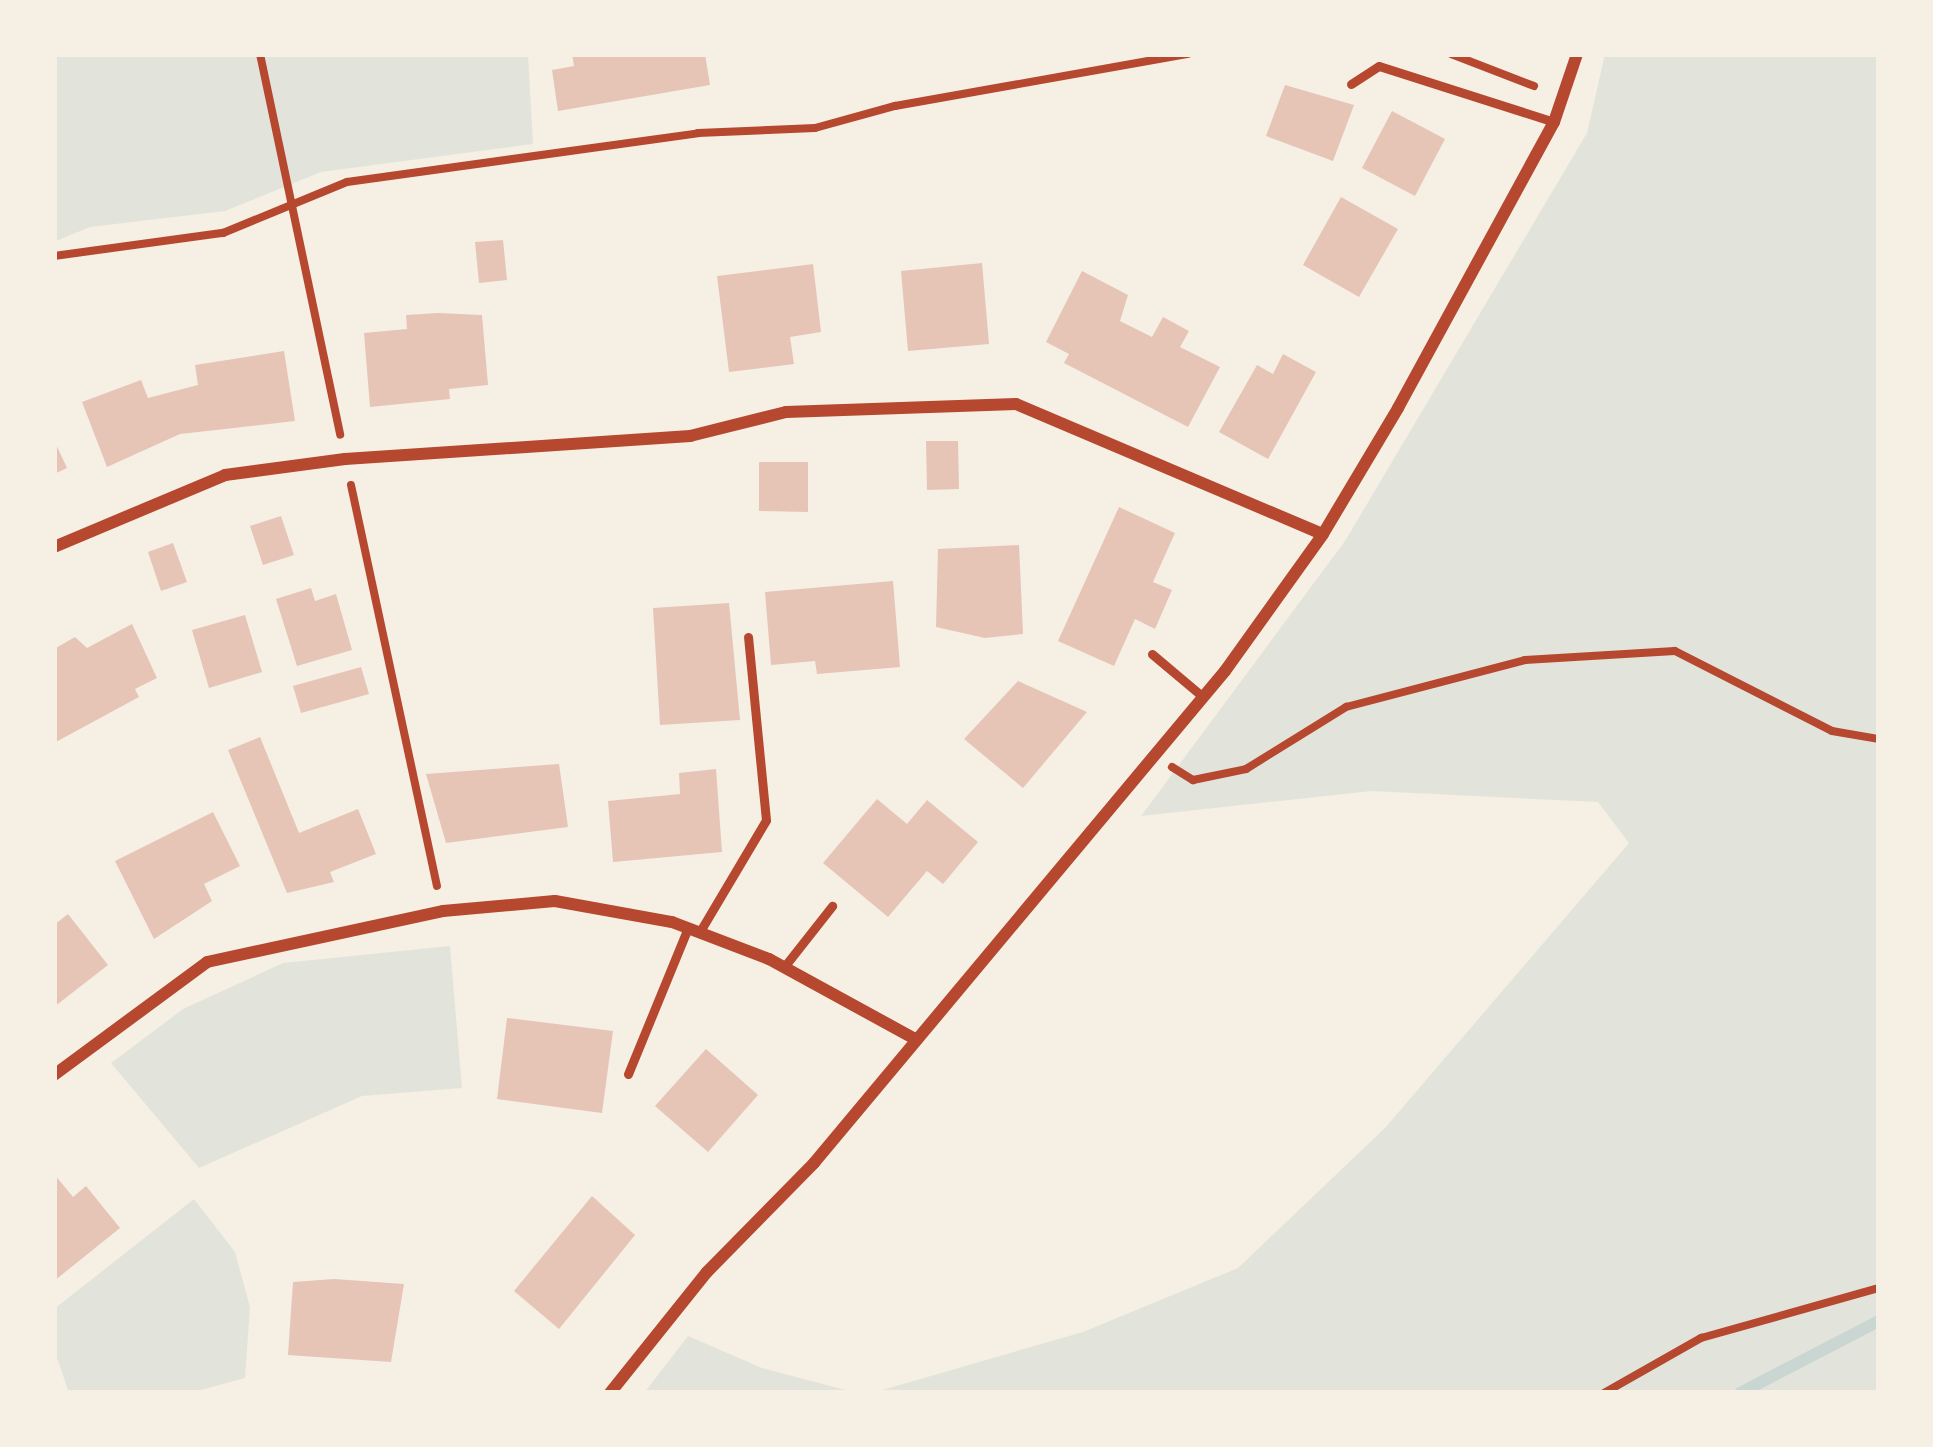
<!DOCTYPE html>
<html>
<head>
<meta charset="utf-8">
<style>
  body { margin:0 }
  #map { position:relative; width:1933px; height:1447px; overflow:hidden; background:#f6efe4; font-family:"Fira Sans",sans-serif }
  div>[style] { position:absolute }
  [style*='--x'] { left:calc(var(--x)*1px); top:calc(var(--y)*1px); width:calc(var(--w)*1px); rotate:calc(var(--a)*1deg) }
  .green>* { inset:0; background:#e2e4dc }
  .stream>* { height:12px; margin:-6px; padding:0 6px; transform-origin:6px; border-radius:6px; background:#c9d6d2 }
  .building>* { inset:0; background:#e6c5b7 }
  .path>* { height:8px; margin:-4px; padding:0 4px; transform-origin:4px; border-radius:4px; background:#b5482f }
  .service>* { height:9px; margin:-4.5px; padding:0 4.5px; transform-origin:4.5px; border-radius:4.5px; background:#b5482f }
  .minor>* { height:12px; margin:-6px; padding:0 6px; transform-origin:6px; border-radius:6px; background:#b5482f }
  span { translate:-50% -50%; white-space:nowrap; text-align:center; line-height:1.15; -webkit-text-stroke:12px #f6efe4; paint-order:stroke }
  .frame { position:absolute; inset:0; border:57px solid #f6efe4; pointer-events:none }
</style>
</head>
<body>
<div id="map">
  <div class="green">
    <div style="clip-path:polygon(54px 54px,528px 54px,533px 144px,321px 172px,225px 211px,90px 227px,54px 242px)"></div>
    <div style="clip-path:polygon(1605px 54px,1879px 54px,1879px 1393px,872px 1393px,1083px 1332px,1238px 1268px,1385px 1128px,1629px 843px,1598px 802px,1372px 791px,1141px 816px,1345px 541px,1587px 133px)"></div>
    <div style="clip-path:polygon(450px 946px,462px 1088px,362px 1096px,199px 1168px,111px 1063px,183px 1009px,283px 963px)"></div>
    <div style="clip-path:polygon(194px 1199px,235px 1252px,250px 1307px,245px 1378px,190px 1393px,69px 1393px,54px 1349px,54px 1309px)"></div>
    <div style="clip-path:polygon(688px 1336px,762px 1368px,857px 1393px,644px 1393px)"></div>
  </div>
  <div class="stream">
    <div style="--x:1740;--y:1393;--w:157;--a:-27.4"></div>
  </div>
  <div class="building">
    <div style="clip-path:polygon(572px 54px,705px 54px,710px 85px,558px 111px,552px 70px,574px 66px)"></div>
    <div style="clip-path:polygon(1285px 85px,1354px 105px,1333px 161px,1266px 136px)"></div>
    <div style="clip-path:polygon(1392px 111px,1445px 139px,1415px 196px,1362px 168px)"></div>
    <div style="clip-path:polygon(1341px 197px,1398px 229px,1359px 297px,1303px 265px)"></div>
    <div style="clip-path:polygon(503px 240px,507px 280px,479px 283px,475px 242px)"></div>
    <div style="clip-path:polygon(982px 263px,989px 344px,908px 351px,901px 271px)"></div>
    <div style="clip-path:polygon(813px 264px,821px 332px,790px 337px,794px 364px,729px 372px,717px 276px)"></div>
    <div style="clip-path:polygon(1082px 271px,1128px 295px,1120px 321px,1152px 337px,1163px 317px,1189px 331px,1180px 347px,1220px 367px,1188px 427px,1064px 363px,1069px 354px,1046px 342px)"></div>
    <div style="clip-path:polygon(438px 313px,482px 315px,488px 385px,449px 389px,450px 399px,370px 407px,364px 333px,407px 329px,406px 315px)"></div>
    <div style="clip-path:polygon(284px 351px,295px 421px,180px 434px,107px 467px,82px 402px,141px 380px,148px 398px,198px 385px,195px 365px)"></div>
    <div style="clip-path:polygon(1283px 354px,1316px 372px,1268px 459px,1219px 432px,1257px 365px,1273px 374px)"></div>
    <div style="clip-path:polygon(54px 440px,67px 468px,54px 474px)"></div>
    <div style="clip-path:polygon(926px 441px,958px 441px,959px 489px,927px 490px)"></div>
    <div style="clip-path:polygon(759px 462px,808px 462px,808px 512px,759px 511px)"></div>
    <div style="clip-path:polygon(1119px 507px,1175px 533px,1153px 582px,1172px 590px,1155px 629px,1135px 619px,1114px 666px,1058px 641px)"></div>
    <div style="clip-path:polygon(281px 516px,294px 555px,263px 565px,250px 526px)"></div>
    <div style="clip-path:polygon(173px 543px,187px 582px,161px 591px,148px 552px)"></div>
    <div style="clip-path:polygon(1019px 545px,1023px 634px,985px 638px,936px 627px,938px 549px)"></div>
    <div style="clip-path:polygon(893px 581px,900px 667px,817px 674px,815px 661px,771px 665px,765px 592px)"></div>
    <div style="clip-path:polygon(311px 588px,315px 601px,336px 594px,352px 650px,297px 666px,276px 599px)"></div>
    <div style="clip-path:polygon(729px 603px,740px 720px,660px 725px,653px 608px)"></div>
    <div style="clip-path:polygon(245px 615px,262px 672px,209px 688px,192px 630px)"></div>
    <div style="clip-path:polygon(132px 624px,157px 678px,135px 689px,139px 697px,54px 743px,54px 649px,75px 637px,87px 648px)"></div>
    <div style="clip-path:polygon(361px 667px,369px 694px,301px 713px,293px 686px)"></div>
    <div style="clip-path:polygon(1018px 681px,1087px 712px,1023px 788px,964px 739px)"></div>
    <div style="clip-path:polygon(260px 737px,299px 833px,358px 809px,376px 854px,330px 872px,334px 882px,287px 893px,228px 750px)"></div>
    <div style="clip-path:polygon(559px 764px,568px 827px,446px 843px,426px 774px)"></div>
    <div style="clip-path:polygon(716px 769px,722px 852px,613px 862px,608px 801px,680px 794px,679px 773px)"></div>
    <div style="clip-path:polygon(877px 799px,907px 824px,927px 800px,978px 842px,943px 884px,927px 871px,888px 917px,823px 863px)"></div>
    <div style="clip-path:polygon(213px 812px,240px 866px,204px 884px,212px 901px,154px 939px,115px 861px)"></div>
    <div style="clip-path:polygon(68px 914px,108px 965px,54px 1007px,54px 925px)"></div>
    <div style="clip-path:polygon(507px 1018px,613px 1031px,602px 1113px,497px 1099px)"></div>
    <div style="clip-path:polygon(706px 1049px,758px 1095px,708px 1152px,655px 1106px)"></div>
    <div style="clip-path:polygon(54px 1174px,73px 1197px,86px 1186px,120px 1228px,54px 1281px)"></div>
    <div style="clip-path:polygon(592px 1196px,635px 1235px,559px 1329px,514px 1291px)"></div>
    <div style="clip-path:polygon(334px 1279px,404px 1284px,391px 1362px,288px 1355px,293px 1282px)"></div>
  </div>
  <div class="path">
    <div style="--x:260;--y:54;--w:389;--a:78.1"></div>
    <div style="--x:1451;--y:54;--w:89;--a:21.1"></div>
    <div style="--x:54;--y:256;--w:171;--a:-7.8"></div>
    <div style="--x:223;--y:233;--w:134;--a:-22.4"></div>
    <div style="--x:347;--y:182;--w:354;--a:-7.9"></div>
    <div style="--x:698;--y:133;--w:117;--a:-2.4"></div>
    <div style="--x:815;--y:128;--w:83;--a:-15.4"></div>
    <div style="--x:895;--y:106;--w:298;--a:-10.1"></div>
    <div style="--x:351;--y:485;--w:410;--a:77.9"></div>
    <div style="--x:1172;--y:767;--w:25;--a:32"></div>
    <div style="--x:1193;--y:780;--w:54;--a:-11.7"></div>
    <div style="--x:1246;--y:769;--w:118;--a:-31.8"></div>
    <div style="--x:1346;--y:707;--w:185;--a:-14.7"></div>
    <div style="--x:1525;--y:660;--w:150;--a:-3.4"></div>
    <div style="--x:1675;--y:651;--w:176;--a:27"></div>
    <div style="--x:1832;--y:731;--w:48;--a:9.7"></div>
    <div style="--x:1604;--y:1393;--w:112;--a:-29.6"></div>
    <div style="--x:1701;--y:1338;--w:185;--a:-15.7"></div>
  </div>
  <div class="service">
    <div style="--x:1351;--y:84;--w:33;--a:-33"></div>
    <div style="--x:1379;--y:66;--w:184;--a:17.7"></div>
    <div style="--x:1152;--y:654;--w:67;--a:40.1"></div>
    <div style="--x:699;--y:933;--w:131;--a:-59.3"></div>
    <div style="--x:766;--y:820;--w:184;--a:-95.6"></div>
    <div style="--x:784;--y:967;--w:78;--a:-51.8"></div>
    <div style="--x:628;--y:1074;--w:158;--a:-67.7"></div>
  </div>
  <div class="minor">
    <div style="--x:54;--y:547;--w:186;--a:-22.8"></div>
    <div style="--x:225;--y:475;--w:121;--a:-7.6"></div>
    <div style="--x:345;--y:459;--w:346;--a:-3.8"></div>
    <div style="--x:690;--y:436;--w:99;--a:-14"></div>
    <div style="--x:786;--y:412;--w:230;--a:-2"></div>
    <div style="--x:1016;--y:404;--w:333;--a:23"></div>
    <div style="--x:54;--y:1075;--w:190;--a:-36.4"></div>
    <div style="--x:207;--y:962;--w:241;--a:-12.2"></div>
    <div style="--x:443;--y:911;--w:112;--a:-5.1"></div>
    <div style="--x:555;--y:901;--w:119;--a:10.2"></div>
    <div style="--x:672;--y:922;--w:104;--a:20.9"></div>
    <div style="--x:769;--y:959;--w:166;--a:28.7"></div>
    <div style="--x:610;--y:1393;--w:155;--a:-51.3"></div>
    <div style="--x:707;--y:1272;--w:153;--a:-45.5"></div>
    <div style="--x:814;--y:1163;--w:641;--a:-50.13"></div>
    <div style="--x:1225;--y:671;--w:168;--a:-54.4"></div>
    <div style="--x:1323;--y:534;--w:147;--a:-59.2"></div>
    <div style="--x:1398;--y:408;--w:326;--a:-61.4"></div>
    <div style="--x:1554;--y:122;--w:72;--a:-71.3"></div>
  </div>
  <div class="frame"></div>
</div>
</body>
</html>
